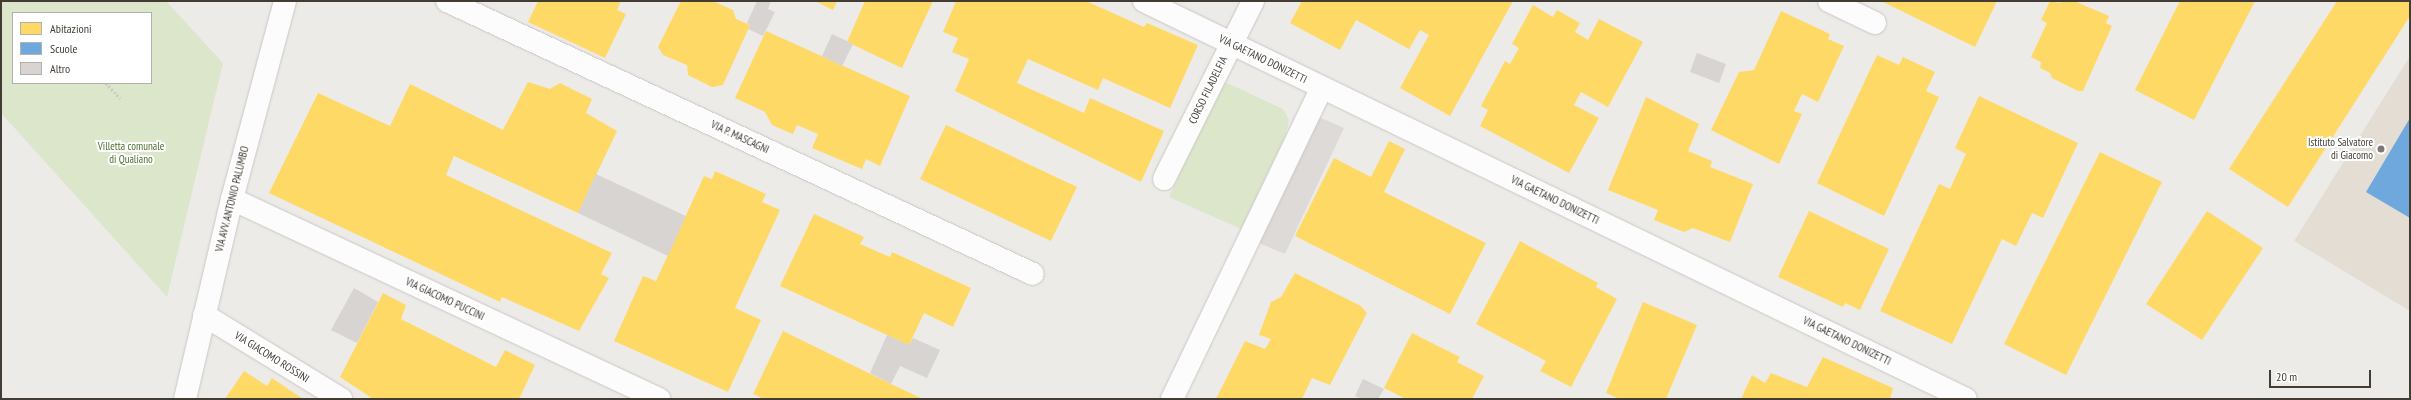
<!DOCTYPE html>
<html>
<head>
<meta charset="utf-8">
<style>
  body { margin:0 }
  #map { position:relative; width:2411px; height:400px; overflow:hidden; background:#edebe8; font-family:"PT Sans Narrow",sans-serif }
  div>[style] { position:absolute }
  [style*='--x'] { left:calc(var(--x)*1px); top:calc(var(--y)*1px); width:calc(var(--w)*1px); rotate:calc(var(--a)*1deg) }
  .education>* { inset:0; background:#e3ddd4 }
  .green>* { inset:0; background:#dce6ca }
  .parking>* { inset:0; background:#dddad8 }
  .homes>* { inset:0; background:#ffd966 }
  .schools>* { inset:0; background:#6fa8dc }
  .building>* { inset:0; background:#d7d4d1 }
  .path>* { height:2.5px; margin-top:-1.25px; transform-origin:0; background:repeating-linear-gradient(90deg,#cccac6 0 2px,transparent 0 4px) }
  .roads { filter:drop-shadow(0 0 1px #cac7c4) drop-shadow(0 0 1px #cac7c4) }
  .street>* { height:22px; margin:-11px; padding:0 11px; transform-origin:11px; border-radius:11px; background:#fcfcfc }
  .dots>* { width:11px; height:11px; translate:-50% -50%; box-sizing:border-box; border:2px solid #fff; border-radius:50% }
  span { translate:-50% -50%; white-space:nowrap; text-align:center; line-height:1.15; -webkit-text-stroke:4px #fff; paint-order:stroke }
  .street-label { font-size:11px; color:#423c35 }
  .poi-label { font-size:11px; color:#423c35 }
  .right { translate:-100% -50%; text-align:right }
  .park-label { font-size:11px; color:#4c6d2f }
  .frame { position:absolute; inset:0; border:2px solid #423c35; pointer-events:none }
  .legend { position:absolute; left:12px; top:12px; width:140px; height:72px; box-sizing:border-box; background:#fff; border:1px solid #b3b1ae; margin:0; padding:5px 7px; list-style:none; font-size:12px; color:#423c35 }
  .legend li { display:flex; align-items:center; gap:8px; height:20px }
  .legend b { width:20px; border:1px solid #b3b1ae }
  .scale { position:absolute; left:2269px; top:370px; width:102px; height:18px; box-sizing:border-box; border:2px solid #423c35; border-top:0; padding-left:5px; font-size:12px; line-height:14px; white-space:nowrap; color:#423c35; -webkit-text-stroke:3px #fff; paint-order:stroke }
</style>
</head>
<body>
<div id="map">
  <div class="education">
    <div style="clip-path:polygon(2410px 56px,2410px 311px,2294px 241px)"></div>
  </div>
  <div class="green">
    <div style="clip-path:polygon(evenodd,1px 1px,166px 1px,223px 63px,167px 297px,1px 113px,1px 1px,13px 13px,151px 13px,151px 83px,13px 83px,13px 13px)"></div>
    <div style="clip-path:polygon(1227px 83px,1283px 109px,1289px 120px,1285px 137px,1241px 229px,1169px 197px,1223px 84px)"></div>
  </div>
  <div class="parking">
    <div style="clip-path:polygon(1314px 115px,1344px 128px,1285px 254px,1254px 241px)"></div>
  </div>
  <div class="homes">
    <div style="clip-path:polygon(538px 1px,621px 1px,617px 10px,626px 14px,605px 58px,528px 22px)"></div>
    <div style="clip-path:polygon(681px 1px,713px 1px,733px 10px,736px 19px,750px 25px,723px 85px,712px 87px,688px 75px,687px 65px,663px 55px,658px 47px)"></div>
    <div style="clip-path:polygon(815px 1px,837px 1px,833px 10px)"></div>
    <div style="clip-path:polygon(865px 1px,933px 1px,902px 68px,847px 42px)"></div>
    <div style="clip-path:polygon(956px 1px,1086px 1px,1144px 27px,1147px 23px,1198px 45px,1170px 108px,1103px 78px,1098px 90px,1028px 59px,1017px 83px,1084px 113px,1090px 98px,1164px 131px,1141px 182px,955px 91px,969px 59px,952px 52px,958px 38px,943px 32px)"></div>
    <div style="clip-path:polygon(1302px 1px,1513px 1px,1450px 116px,1400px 88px,1429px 35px,1420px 30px,1409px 49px,1356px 20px,1340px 50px,1290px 23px)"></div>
    <div style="clip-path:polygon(1881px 1px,1997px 1px,1975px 47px)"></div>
    <div style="clip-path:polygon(2050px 1px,2060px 3px,2061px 1px,2074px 1px,2109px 16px,2106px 23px,2112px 26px,2083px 91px,2078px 91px,2052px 78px,2050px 73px,2040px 68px,2041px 62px,2031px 57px,2047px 23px,2041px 20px)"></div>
    <div style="clip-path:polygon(2180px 1px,2255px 1px,2194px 120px,2135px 90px)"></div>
    <div style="clip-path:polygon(2337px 1px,2410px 1px,2410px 16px,2288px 207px,2229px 169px)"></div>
    <div style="clip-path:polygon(1533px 5px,1553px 17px,1557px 10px,1580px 23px,1575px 32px,1588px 40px,1599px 19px,1643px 42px,1608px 107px,1581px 92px,1574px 105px,1599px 118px,1569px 173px,1480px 126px,1488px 110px,1481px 106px,1505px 61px,1510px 64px,1519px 48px,1512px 44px)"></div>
    <div style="clip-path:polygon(1781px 11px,1830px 34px,1828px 39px,1844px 46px,1818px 102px,1802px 94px,1794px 111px,1802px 114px,1779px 164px,1711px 130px,1739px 72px,1754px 70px)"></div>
    <div style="clip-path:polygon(766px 31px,910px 96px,880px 166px,866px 159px,862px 169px,812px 148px,818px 134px,797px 125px,793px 134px,772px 125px,765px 112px,735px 98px)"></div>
    <div style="clip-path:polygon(1877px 55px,1899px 65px,1903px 57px,1935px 72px,1926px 91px,1939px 97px,1884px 216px,1817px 183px)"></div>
    <div style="clip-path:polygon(528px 82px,550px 89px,560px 83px,592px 99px,586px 113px,617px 131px,578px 213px,454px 156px,446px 175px,612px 253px,601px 274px,609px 278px,579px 331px,502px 297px,500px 302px,269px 193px,318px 93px,390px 126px,410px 84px,503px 130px)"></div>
    <div style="clip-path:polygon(1979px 96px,2078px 143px,2043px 218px,2032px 213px,2016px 246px,2002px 239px,1952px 344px,1880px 311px,1939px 184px,1950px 189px,1966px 154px,1955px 148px)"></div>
    <div style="clip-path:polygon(1646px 97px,1699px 124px,1688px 151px,1712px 161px,1710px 167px,1753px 184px,1730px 242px,1693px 228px,1684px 232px,1654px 220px,1658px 210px,1608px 190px)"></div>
    <div style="clip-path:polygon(946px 125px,1077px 187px,1051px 241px,920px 179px)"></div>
    <div style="clip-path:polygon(1389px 141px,1405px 149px,1384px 192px,1486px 243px,1450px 314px,1295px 236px,1334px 158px,1371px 177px)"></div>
    <div style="clip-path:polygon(2100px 152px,2162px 182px,2066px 375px,2004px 344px)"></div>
    <div style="clip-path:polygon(715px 171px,766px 194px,762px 202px,780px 210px,735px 308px,761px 320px,728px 392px,614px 341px,643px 276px,656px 281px,704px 176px,712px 179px)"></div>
    <div style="clip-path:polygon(1809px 211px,1889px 249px,1860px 310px,1845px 303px,1843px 307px,1778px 277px)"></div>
    <div style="clip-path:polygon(2207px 211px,2263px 248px,2202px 340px,2146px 304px)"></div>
    <div style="clip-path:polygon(814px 214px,864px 237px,860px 244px,890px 257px,892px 252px,971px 288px,953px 327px,924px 313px,909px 345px,780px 286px)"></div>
    <div style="clip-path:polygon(1520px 241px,1598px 283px,1596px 287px,1617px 299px,1571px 387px,1540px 371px,1546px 361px,1476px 324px)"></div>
    <div style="clip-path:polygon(1295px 273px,1361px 306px,1367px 313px,1330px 385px,1312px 378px,1302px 399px,1216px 399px,1245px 341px,1265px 349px,1271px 339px,1259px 335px,1271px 302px,1281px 297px)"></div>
    <div style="clip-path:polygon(383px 293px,406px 305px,401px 319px,496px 367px,505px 350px,535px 365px,519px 399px,373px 399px,340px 377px)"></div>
    <div style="clip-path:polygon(1643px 302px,1697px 325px,1666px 399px,1620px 399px,1606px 393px)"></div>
    <div style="clip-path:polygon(783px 331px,891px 384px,923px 399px,764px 399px,753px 394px)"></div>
    <div style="clip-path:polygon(1412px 333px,1460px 357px,1457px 362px,1484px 376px,1472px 399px,1406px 399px,1384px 388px)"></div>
    <div style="clip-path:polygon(1823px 357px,1893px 388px,1890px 399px,1741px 399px,1752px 375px,1765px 383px,1771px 373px,1807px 387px)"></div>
    <div style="clip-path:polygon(244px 371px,267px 386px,272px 378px,303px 399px,225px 399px)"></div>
  </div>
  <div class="schools">
    <div style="clip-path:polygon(2410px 118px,2410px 218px,2366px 192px)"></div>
  </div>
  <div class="building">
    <div style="clip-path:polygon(757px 1px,771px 1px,768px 9px,775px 12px,763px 36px,748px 29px,750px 25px,747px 23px)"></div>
    <div style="clip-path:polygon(832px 34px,853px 44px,842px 66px,822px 56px)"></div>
    <div style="clip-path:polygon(1697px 53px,1726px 64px,1719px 83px,1690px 72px)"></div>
    <div style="clip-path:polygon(596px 174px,686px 216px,668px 256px,578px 213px)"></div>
    <div style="clip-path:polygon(354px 288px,378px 302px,357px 343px,331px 330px)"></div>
    <div style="clip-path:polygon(887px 335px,909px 345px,913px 338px,940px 350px,927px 378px,900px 366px,891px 384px,870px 373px)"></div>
    <div style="clip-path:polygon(1363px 379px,1384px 389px,1378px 399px,1362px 399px,1355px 396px)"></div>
  </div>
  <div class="path">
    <div style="--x:106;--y:83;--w:21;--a:47"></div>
  </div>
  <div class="roads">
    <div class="street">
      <div style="--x:447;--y:1;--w:646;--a:24.98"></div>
      <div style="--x:1144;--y:1;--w:913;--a:25.84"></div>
      <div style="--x:1829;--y:1;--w:51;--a:25.6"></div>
      <div style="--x:1164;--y:179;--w:199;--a:-63.4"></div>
      <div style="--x:232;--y:199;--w:472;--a:25.1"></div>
      <div style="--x:204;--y:315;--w:161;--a:31.5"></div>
      <div style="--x:185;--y:399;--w:205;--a:-76.8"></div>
      <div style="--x:232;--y:199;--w:205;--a:-75"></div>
      <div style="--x:1172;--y:399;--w:345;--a:-64.3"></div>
    </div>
  </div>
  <div class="dots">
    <div style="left:2381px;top:149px;background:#7e7974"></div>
  </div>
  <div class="street-label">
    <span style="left:1263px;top:59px;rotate:26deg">VIA GAETANO DONIZETTI</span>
    <span style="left:1208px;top:90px;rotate:-64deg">CORSO FILADELFIA</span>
    <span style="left:740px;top:137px;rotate:25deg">VIA P. MASCAGNI</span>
    <span style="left:232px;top:199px;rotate:-76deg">VIA AVV. ANTONIO PALUMBO</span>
    <span style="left:1555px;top:200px;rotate:26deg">VIA GAETANO DONIZETTI</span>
    <span style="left:445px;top:299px;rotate:25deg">VIA GIACOMO PUCCINI</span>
    <span style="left:1847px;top:341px;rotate:26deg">VIA GAETANO DONIZETTI</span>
    <span style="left:272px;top:357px;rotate:32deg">VIA GIACOMO ROSSINI</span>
  </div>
  <div class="poi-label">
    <span class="right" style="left:2373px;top:149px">Istituto Salvatore<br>di Giacomo</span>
  </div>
  <div class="park-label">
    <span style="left:131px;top:153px">Villetta comunale<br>di Qualiano</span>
  </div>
  <div class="frame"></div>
  <ul class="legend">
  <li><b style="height:11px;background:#ffd966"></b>Abitazioni</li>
  <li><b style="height:11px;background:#6fa8dc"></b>Scuole</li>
  <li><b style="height:11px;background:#d7d4d1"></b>Altro</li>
  </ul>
  <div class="scale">20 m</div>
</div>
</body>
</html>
